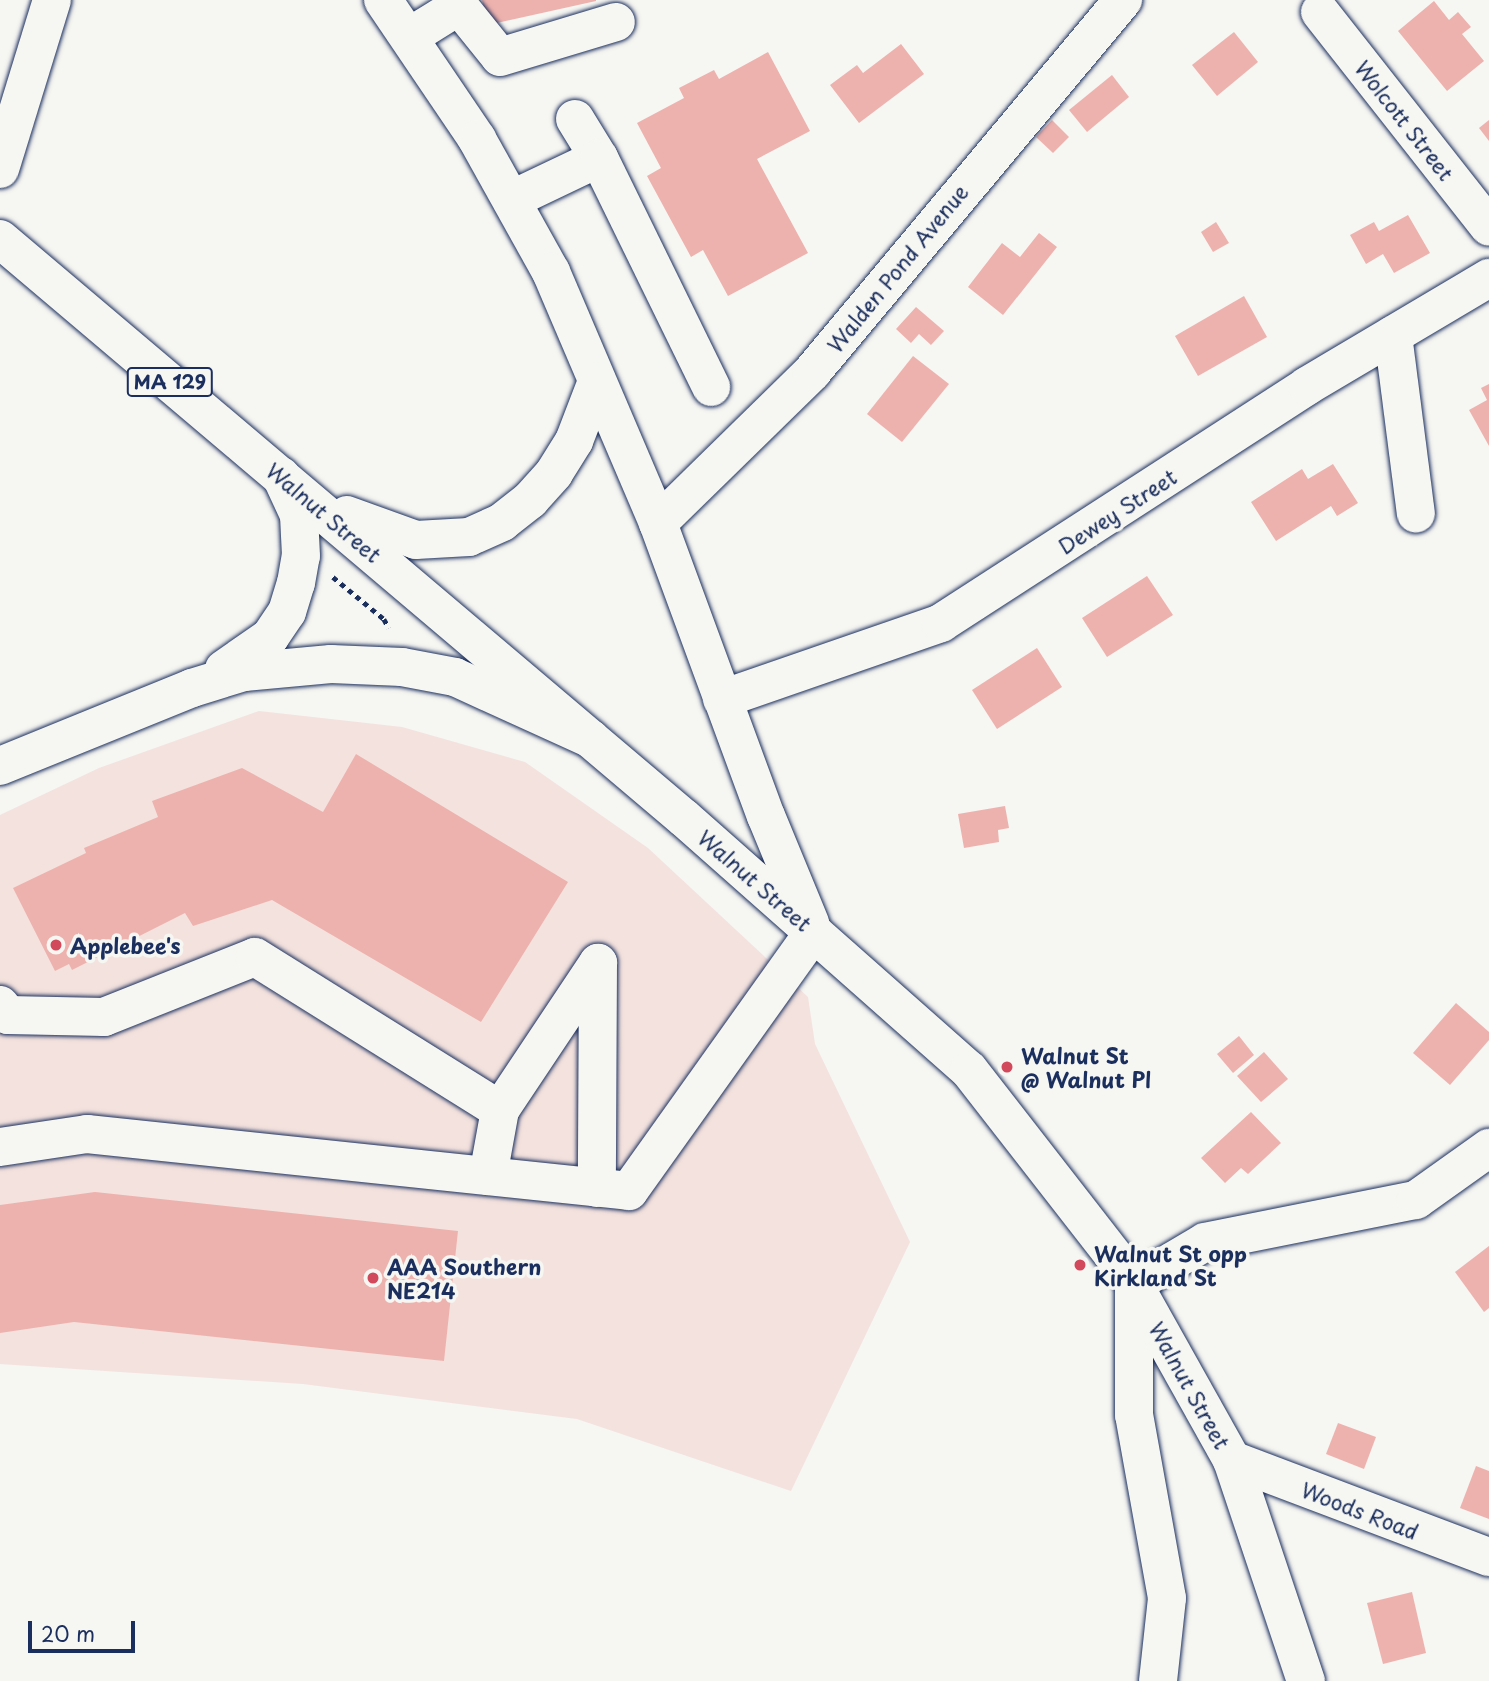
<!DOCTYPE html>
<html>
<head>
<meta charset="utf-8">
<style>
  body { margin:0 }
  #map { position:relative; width:1489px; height:1681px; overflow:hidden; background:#f6f6f2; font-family:"Playpen Sans",sans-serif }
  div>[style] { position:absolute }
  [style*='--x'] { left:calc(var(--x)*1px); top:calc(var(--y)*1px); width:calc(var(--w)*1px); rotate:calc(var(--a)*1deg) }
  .built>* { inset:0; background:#f4e2de }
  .building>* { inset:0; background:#eeb2ae }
  .path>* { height:4.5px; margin-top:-2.25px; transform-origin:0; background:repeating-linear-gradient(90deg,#1b2f5e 0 5px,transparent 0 10px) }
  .roads { filter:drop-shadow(0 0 2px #1b2f5e) drop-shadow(0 0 2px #1b2f5e) }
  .minor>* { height:38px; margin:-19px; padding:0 19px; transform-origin:19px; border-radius:19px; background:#f6f6f2 }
  .major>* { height:38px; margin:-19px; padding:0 19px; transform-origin:19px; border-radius:19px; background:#f6f6f2 }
  .highway>* { height:38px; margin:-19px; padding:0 19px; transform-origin:19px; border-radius:19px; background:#f6f6f2 }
  .dots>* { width:19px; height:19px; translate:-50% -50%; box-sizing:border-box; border:4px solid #f6f6f2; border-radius:50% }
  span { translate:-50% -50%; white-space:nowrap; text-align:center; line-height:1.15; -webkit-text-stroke:7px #f6f6f2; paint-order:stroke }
  .shield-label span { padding:2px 5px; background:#f6f6f2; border:2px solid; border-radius:5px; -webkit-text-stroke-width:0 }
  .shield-label { font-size:19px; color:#1b2f5e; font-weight:700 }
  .street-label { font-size:21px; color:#1b2f5e }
  .poi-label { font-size:21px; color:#1b2f5e; font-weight:700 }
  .left { translate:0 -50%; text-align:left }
  .scale { position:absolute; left:28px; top:1621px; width:107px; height:32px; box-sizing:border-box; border:4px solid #1b2f5e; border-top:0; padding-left:9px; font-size:21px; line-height:24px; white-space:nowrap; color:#1b2f5e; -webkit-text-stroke:5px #f6f6f2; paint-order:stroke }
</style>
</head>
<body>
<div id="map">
  <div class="built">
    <div style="clip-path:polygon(259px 711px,402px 727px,525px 762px,648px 848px,808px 997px,815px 1044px,910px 1242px,791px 1491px,577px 1419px,303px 1384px,0 1364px,0 815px,99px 768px)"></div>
  </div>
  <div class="building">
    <div style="clip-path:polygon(482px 0,596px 0,596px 1px,488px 25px)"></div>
    <div style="clip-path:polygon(1434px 1px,1449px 20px,1458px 12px,1471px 27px,1462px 34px,1484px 61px,1447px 91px,1398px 31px)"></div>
    <div style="clip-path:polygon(1234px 32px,1258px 62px,1217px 96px,1192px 65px)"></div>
    <div style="clip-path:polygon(901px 44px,924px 74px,859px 123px,830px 85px,857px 65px,863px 73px)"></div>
    <div style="clip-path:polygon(768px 52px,810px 131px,757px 159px,808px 253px,728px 296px,703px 250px,691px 257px,647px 176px,661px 168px,637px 123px,684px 98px,679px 88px,714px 70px,719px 79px)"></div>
    <div style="clip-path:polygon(1112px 75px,1129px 97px,1087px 132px,1069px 110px)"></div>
    <div style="clip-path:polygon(1052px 120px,1069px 137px,1053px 153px,1036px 137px)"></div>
    <div style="clip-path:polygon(1489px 120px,1489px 141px,1479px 128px)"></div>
    <div style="clip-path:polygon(1408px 215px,1430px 253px,1394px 273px,1383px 254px,1366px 264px,1350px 235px,1374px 222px,1379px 231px)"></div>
    <div style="clip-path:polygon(1216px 222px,1229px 243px,1213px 252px,1201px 232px)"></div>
    <div style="clip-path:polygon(1039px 233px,1057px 247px,1003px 315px,968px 287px,1002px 243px,1020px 257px)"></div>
    <div style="clip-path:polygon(1244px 296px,1267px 337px,1198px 376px,1175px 336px)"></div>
    <div style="clip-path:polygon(916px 307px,944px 331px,931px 345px,919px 334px,911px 343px,896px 329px)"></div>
    <div style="clip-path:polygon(913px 356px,949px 384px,902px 442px,867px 414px)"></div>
    <div style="clip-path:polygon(1489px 384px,1489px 446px,1469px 410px,1487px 400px,1481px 388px)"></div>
    <div style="clip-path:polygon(1333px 464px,1358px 503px,1337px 516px,1331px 506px,1276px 541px,1251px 502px,1302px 469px,1308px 479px)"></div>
    <div style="clip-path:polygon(1147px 576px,1173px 615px,1107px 657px,1082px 618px)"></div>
    <div style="clip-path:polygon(1037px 648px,1062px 687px,997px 729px,972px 690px)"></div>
    <div style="clip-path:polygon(356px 754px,568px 882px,481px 1022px,272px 900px,193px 926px,185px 913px,72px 970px,69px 964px,55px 971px,13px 888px,86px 853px,84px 848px,158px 817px,152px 801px,242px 768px,323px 812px)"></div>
    <div style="clip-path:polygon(1005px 806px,1009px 828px,998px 830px,999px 842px,964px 848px,958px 814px)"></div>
    <div style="clip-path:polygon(1456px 1003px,1489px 1032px,1489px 1040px,1450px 1085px,1413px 1053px)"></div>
    <div style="clip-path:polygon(1239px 1036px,1254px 1055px,1233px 1073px,1217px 1054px)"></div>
    <div style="clip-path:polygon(1264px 1052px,1288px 1079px,1261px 1102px,1237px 1076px)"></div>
    <div style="clip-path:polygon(1251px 1112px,1281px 1143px,1248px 1174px,1241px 1168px,1225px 1183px,1201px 1158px)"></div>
    <div style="clip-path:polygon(95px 1192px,458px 1231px,444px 1361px,74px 1322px,0 1333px,0 1205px)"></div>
    <div style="clip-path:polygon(1489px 1246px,1489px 1308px,1484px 1312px,1455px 1272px)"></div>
    <div style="clip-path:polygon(1338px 1423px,1376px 1437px,1364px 1469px,1326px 1454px)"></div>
    <div style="clip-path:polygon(1476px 1466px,1489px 1471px,1489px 1519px,1460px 1508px)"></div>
    <div style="clip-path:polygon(1412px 1592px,1426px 1653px,1383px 1664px,1367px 1603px)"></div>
  </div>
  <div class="path">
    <div style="--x:333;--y:577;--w:66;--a:39.5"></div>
    <div style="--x:384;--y:619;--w:10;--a:61"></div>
  </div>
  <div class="roads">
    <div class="minor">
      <div style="--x:1320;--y:12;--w:273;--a:51.8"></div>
      <div style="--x:409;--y:37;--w:59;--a:-31.8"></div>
      <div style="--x:459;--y:6;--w:65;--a:51.2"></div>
      <div style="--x:500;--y:57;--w:121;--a:-16.8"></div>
      <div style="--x:575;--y:119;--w:46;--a:58.4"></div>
      <div style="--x:513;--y:199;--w:95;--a:-25.5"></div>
      <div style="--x:599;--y:158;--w:255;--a:63.9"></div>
      <div style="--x:1393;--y:335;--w:180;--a:82.7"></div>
      <div style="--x:658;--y:523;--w:216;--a:-44.4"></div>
      <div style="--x:812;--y:372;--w:485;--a:-50.1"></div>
      <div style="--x:722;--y:699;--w:232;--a:-19.1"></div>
      <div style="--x:941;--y:623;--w:436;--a:-32.9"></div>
      <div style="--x:1307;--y:386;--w:212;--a:-30.7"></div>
      <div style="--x:0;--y:1005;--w:13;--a:51"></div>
      <div style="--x:8;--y:1015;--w:96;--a:1.2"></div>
      <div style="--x:104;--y:1017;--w:162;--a:-21.7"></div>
      <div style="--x:255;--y:957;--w:289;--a:32"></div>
      <div style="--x:0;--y:1147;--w:88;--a:-8.5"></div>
      <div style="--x:87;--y:1134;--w:545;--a:6"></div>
      <div style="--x:629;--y:1191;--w:318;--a:-54.5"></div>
      <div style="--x:488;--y:1176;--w:67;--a:-79.7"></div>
      <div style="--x:500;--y:1110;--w:177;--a:-56.3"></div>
      <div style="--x:598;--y:963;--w:225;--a:90.3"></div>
      <div style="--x:1232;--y:1460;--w:275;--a:20.7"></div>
      <div style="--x:1158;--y:1681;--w:83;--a:-83.8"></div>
      <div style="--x:1167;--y:1598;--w:186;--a:-100.2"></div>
      <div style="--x:1134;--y:1415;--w:131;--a:-90"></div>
      <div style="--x:1134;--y:1284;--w:82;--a:-30.6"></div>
      <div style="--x:1205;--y:1242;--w:215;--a:-11.3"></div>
      <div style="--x:1416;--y:1200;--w:90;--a:-35.5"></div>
    </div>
    <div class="major">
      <div style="--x:383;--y:0;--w:168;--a:55.9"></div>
      <div style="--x:477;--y:139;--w:152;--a:60.9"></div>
      <div style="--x:551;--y:272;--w:273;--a:66.9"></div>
      <div style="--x:658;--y:523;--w:312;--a:69.8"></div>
      <div style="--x:766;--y:816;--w:116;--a:67.6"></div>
      <div style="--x:0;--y:239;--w:896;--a:40.25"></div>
      <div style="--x:684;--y:818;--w:380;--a:41.5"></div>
      <div style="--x:969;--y:1070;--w:259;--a:52.1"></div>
      <div style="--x:1128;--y:1274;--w:213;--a:60.8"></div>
      <div style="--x:1232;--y:1460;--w:233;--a:71.5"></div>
      <div style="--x:347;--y:515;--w:73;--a:19.9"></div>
      <div style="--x:416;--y:540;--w:53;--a:-3.2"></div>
      <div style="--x:469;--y:537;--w:36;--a:-24"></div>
      <div style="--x:502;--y:522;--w:36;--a:-38"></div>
      <div style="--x:530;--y:500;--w:36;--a:-48"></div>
      <div style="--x:554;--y:473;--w:38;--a:-58"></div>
      <div style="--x:574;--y:441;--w:64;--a:-69"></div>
    </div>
    <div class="highway">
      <div style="--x:0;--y:169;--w:177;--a:-72.9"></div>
      <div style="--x:224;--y:669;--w:56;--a:-34.8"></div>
      <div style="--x:270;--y:637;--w:30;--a:-56"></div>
      <div style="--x:287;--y:612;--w:30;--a:-73"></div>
      <div style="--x:296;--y:583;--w:27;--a:-80"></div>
      <div style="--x:301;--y:556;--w:41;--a:-92.8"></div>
      <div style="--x:299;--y:515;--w:43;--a:-114.8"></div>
      <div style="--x:0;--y:766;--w:207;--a:-22.1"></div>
      <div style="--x:192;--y:688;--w:54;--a:-17.1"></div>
      <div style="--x:244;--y:672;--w:87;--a:-5.3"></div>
      <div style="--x:331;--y:664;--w:71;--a:2.4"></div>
      <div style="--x:402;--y:667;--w:54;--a:10.7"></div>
      <div style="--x:455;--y:677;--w:149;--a:24.5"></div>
    </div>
  </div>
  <div class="dots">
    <div style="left:56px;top:945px;background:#d1495b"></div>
    <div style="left:1007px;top:1067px;background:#d1495b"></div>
    <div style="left:1080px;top:1265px;background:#d1495b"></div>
    <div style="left:373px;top:1278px;background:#d1495b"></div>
  </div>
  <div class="shield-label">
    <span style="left:170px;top:382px">MA 129</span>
  </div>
  <div class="street-label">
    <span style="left:1405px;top:120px;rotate:52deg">Wolcott Street</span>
    <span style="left:897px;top:268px;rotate:-51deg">Walden Pond Avenue</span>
    <span style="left:1117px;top:511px;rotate:-33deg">Dewey Street</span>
    <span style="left:324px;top:512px;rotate:40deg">Walnut Street</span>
    <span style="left:755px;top:880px;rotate:41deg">Walnut Street</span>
    <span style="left:1190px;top:1385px;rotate:61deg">Walnut Street</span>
    <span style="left:1360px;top:1510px;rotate:21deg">Woods Road</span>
  </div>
  <div class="poi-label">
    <span class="left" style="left:70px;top:945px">Applebee's</span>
    <span class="left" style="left:1021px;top:1067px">Walnut St<br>@ Walnut Pl</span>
    <span class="left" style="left:1094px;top:1265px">Walnut St opp<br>Kirkland St</span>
    <span class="left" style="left:387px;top:1278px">AAA Southern<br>NE214</span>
  </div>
  <div class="scale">20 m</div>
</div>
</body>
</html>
